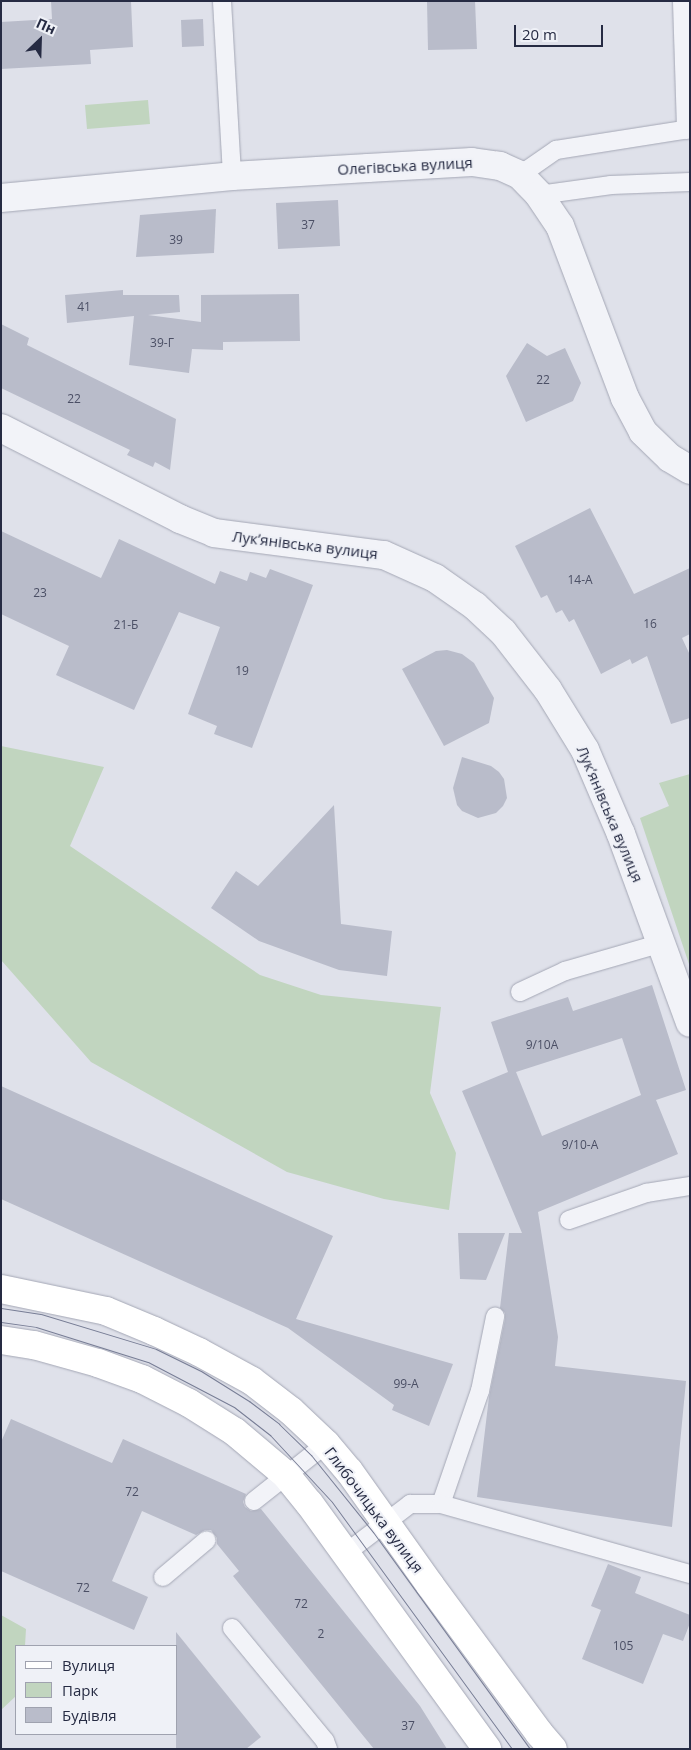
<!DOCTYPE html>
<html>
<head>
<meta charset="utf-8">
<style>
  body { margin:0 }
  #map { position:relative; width:691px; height:1750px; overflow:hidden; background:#dfe1ea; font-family:"Open Sans",sans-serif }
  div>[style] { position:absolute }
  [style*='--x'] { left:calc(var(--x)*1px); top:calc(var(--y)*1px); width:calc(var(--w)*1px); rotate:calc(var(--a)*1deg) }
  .green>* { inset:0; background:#c1d5bf }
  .building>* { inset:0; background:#b9bcca }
  .roads { filter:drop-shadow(0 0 1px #a4a7b5) drop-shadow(0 0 1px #a4a7b5) }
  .lane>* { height:18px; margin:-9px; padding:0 9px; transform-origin:9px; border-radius:9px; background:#f2f3f8 }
  .street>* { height:28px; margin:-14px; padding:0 14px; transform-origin:14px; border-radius:14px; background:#f2f3f8 }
  .secondary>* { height:28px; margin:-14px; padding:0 14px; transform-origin:14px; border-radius:14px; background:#fff }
  .tram>* { height:1px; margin:-0.5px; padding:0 0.5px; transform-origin:0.5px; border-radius:0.5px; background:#777d95 }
  span { translate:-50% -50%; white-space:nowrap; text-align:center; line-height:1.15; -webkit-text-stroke:4px #eff1f7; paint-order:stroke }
  .number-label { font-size:12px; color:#4b4f65 }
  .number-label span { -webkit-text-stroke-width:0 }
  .street-label { font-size:15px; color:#262b43 }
  .frame { position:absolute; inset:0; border:2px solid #262b43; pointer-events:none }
  .legend { position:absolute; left:15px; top:1645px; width:162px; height:90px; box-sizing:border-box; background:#eff1f7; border:1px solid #9fa2af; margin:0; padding:6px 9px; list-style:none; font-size:15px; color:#262b43 }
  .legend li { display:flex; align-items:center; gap:10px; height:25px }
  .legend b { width:25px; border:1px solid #9fa2af }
  .north { position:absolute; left:15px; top:15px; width:50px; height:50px; -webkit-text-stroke:4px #eff1f7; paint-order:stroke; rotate:24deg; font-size:14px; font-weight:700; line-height:20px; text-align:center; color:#262b43 }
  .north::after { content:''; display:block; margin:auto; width:18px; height:22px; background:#262b43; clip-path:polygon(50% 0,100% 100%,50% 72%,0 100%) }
  .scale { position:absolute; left:514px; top:25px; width:89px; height:22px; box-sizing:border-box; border:2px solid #262b43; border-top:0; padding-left:6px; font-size:15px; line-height:18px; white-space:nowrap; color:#262b43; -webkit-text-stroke:4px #eff1f7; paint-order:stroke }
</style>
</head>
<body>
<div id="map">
  <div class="green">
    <div style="clip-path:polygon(148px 100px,150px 124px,87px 129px,85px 105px)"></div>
    <div style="clip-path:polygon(1px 746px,104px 767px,70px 846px,260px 975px,321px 995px,441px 1007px,430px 1093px,456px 1153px,449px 1210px,384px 1199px,287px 1172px,91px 1062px,1px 960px)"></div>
    <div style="clip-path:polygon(690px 774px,690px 967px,640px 818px,669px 806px,659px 783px)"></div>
    <div style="clip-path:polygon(1px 1615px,26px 1629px,25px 1646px,16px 1646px,16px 1696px,1px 1710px)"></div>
  </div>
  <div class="building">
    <div style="clip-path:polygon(51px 1px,131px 1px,133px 47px,90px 50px,91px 64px,1px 69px,1px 22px,52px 19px)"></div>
    <div style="clip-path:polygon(427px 1px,475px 1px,477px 49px,428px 50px)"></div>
    <div style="clip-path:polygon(203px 19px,204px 46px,182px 47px,181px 20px)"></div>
    <div style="clip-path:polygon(338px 200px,340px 246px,278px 249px,276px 203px)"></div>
    <div style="clip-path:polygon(216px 209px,214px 253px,136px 257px,140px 215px)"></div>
    <div style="clip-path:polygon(123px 290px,123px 295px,179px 295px,180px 312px,148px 315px,201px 322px,201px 295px,299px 294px,300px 341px,223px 342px,223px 350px,192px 349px,189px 373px,129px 365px,134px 316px,67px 323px,65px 295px)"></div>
    <div style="clip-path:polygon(1px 324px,29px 338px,27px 345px,176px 419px,170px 470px,155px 462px,153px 467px,127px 455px,130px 450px,1px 388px)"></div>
    <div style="clip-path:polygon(527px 343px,547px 356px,565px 348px,581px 383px,573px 401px,526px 422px,506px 376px)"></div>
    <div style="clip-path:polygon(590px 508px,634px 594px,690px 568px,690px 634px,682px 638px,690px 655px,690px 718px,671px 724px,647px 656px,632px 664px,630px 659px,601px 674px,574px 619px,569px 622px,562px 610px,556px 613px,547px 595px,541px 598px,515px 546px)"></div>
    <div style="clip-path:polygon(1px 531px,101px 578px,119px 539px,215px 584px,220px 571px,247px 581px,250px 572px,266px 578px,270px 569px,313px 585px,252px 748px,214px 734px,217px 726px,188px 714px,220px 627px,179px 612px,134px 710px,56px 675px,69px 646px,1px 614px)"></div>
    <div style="clip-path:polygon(447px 650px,462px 654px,474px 663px,494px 698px,489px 723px,444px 746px,402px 669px,436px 651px)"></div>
    <div style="clip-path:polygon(462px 757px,491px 766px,499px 772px,504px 779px,507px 798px,503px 806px,496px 813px,478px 818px,462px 811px,457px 805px,453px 788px)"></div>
    <div style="clip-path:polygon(334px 805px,341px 924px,392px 931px,387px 976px,339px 970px,259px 941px,211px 908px,236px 871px,258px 886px)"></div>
    <div style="clip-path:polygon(evenodd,652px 985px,686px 1090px,656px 1100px,678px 1154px,538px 1212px,558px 1337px,555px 1366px,686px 1381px,672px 1527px,477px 1497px,489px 1397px,505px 1319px,505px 1313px,500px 1308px,509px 1233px,522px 1233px,462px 1091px,508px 1072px,491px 1022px,568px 997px,573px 1011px,652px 985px,622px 1038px,641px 1095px,542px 1136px,516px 1072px,622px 1038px)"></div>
    <div style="clip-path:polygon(1px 1086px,333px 1236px,296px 1319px,453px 1364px,429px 1426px,392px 1410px,394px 1405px,288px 1328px,1px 1199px)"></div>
    <div style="clip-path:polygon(458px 1233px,505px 1233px,486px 1280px,460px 1279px)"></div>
    <div style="clip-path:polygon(11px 1419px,112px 1463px,123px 1439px,246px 1494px,243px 1502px,245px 1507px,251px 1511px,261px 1509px,420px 1706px,447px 1749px,374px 1749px,233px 1576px,239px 1571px,217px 1544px,217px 1538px,211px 1530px,205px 1530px,196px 1535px,142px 1511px,112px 1581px,148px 1597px,134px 1630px,1px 1571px,1px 1442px)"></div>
    <div style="clip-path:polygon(608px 1564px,641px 1577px,635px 1593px,690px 1615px,690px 1623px,683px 1641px,663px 1634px,643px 1684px,582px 1659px,601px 1610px,591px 1606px)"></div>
    <div style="clip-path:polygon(176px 1632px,261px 1737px,246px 1749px,176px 1749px)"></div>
  </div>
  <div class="roads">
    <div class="lane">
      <div style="--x:222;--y:1;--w:175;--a:86.7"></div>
      <div style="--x:682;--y:1;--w:129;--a:88.2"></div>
      <div style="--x:520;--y:175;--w:44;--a:-34.8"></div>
      <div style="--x:556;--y:150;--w:136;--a:-8.9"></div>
      <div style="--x:539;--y:195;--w:73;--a:-7.9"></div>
      <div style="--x:611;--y:185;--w:79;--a:-2.2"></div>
      <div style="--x:520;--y:992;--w:50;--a:-25"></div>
      <div style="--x:565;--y:971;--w:101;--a:-16.1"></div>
      <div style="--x:569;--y:1220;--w:82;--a:-19.3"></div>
      <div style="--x:646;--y:1193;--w:45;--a:-9"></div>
      <div style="--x:254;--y:1501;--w:92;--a:-38.4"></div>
      <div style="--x:441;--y:1504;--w:120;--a:-71"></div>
      <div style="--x:480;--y:1391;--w:76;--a:-78.5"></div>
      <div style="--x:346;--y:1553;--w:81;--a:-37.4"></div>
      <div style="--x:410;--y:1504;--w:31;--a:0"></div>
      <div style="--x:441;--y:1504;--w:259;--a:15.7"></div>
      <div style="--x:163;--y:1577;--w:57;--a:-40.1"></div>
      <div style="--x:232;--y:1628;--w:146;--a:50.5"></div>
      <div style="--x:325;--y:1741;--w:9;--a:69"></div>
    </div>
    <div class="street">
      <div style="--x:1;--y:198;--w:232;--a:-5.4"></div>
      <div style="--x:232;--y:176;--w:136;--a:-3.4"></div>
      <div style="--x:368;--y:168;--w:104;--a:-3.3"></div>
      <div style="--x:472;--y:162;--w:28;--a:8"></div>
      <div style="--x:500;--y:166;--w:22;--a:24"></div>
      <div style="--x:520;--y:175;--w:28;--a:46"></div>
      <div style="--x:539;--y:195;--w:37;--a:56"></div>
      <div style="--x:560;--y:226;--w:184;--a:69.3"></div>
      <div style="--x:625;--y:398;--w:38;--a:62"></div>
      <div style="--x:643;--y:432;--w:37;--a:44"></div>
      <div style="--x:670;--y:458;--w:23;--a:31"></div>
      <div style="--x:1;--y:428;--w:201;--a:26.9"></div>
      <div style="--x:180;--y:519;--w:37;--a:22"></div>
      <div style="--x:214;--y:533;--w:171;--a:7.4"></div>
      <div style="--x:384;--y:555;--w:56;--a:24.3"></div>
      <div style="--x:435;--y:578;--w:49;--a:35"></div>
      <div style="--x:475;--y:606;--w:38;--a:43"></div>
      <div style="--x:503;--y:632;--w:73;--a:52.2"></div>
      <div style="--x:548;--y:690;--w:70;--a:58.3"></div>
      <div style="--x:585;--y:750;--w:91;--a:66.8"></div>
      <div style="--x:621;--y:834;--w:201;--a:69.9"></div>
    </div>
    <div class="secondary">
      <div style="--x:1;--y:1289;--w:107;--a:11.8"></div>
      <div style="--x:106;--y:1311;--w:52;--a:22.6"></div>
      <div style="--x:154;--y:1331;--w:50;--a:25"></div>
      <div style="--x:199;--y:1352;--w:60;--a:28.7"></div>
      <div style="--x:252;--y:1381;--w:49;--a:37.6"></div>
      <div style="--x:291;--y:1411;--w:48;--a:43.3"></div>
      <div style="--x:326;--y:1444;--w:35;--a:50"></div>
      <div style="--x:349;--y:1471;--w:140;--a:54.6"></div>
      <div style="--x:430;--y:1585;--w:184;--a:53.6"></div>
      <div style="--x:539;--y:1733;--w:21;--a:49"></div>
      <div style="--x:1;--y:1340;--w:33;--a:9"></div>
      <div style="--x:34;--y:1345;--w:66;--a:15.7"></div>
      <div style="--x:98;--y:1363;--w:47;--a:20"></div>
      <div style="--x:142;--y:1379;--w:53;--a:27.1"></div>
      <div style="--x:189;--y:1403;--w:54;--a:32.2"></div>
      <div style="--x:235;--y:1432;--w:67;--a:40.1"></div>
      <div style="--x:286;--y:1475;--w:36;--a:51"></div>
      <div style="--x:309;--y:1503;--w:304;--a:54.1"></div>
    </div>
  </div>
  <div class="tram">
    <div style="--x:1;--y:1308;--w:40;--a:8.5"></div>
    <div style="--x:41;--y:1314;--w:120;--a:16.9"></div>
    <div style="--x:156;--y:1349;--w:50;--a:26.1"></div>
    <div style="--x:201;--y:1371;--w:57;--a:32"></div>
    <div style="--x:249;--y:1401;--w:38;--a:37"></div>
    <div style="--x:279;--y:1424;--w:45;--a:44.1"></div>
    <div style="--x:311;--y:1455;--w:99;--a:51.2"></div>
    <div style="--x:373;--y:1532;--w:268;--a:54.1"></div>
    <div style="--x:1;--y:1322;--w:35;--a:8"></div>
    <div style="--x:36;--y:1327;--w:117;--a:17.4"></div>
    <div style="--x:148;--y:1362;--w:97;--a:27.6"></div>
    <div style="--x:234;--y:1407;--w:46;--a:37.9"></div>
    <div style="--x:270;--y:1435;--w:91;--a:47.2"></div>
    <div style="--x:332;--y:1502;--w:306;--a:53.9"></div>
  </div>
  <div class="number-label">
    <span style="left:308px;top:225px">37</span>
    <span style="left:176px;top:240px">39</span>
    <span style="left:84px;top:307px">41</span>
    <span style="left:162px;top:343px">39-Г</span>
    <span style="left:543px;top:380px">22</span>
    <span style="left:74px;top:399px">22</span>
    <span style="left:580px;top:580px">14-А</span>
    <span style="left:40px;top:593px">23</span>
    <span style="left:650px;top:624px">16</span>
    <span style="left:126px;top:625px">21-Б</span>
    <span style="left:242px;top:671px">19</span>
    <span style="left:542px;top:1045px">9/10А</span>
    <span style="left:580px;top:1145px">9/10-А</span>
    <span style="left:406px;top:1384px">99-А</span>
    <span style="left:132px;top:1492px">72</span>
    <span style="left:83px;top:1588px">72</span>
    <span style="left:301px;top:1604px">72</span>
    <span style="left:321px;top:1634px">2</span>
    <span style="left:623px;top:1646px">105</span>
    <span style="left:408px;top:1726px">37</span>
  </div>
  <div class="street-label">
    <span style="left:405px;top:166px;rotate:-3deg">Олегівська вулиця</span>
    <span style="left:305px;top:545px;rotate:7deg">Лукʼянівська вулиця</span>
    <span style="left:610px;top:814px;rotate:67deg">Лукʼянівська вулиця</span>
    <span style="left:374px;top:1510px;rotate:53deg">Глибочицька вулиця</span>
  </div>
  <div class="frame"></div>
  <ul class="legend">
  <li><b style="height:6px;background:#fff"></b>Вулиця</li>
  <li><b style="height:14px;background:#c1d5bf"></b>Парк</li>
  <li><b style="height:14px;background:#b9bcca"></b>Будівля</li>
  </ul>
  <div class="north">Пн</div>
  <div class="scale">20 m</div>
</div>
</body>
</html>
